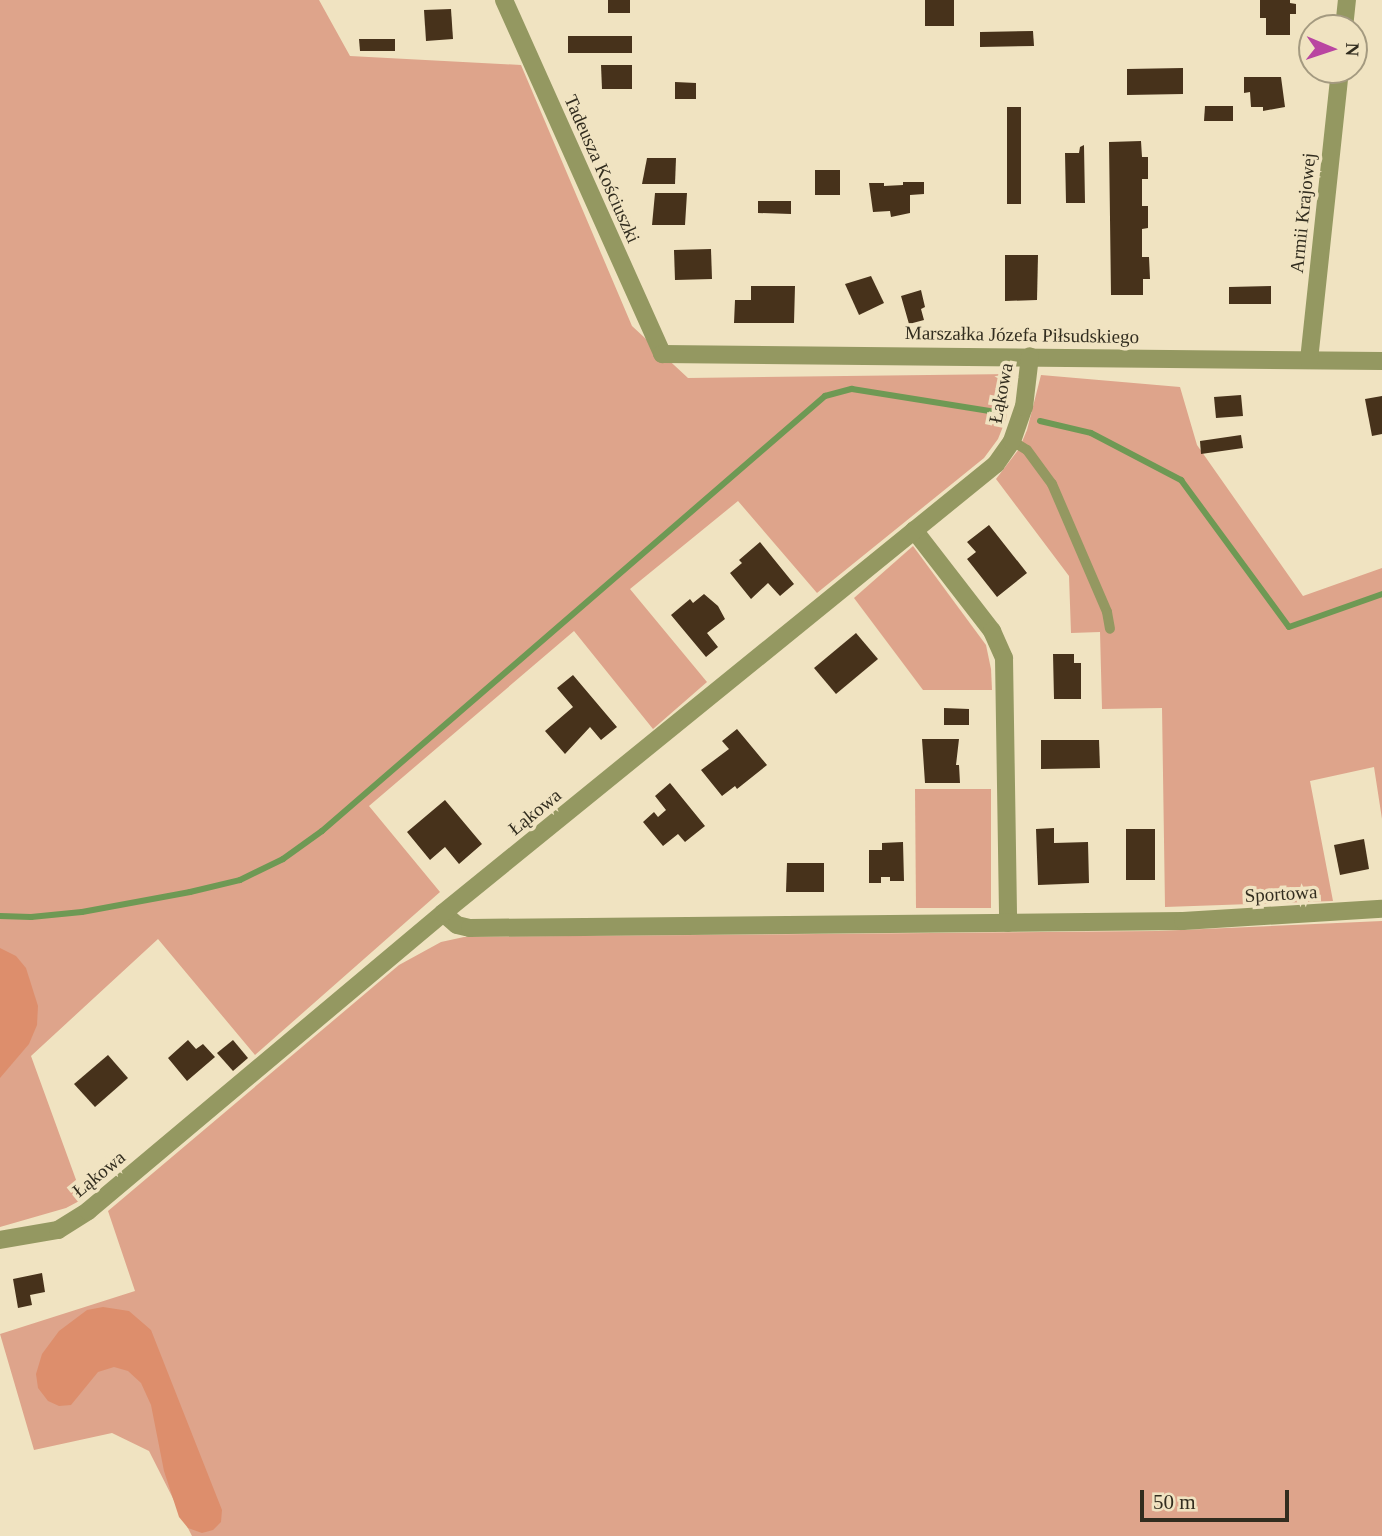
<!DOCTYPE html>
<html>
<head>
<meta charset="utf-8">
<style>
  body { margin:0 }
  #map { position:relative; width:1382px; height:1536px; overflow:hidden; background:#f0e3c1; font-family:"Times New Roman",serif }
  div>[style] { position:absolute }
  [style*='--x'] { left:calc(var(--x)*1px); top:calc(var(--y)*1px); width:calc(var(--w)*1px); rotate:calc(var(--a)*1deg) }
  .green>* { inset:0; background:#dea48b }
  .forest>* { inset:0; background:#dd8e6c }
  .stream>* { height:6px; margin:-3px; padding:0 3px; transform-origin:3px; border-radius:3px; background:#6e9954 }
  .building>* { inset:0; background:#47321b }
  .service>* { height:10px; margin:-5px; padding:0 5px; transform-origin:5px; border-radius:5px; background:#949861 }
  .minor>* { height:18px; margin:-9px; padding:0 9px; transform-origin:9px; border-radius:9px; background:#949861 }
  span { translate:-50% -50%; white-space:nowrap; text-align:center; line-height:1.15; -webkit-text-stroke:7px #f0e3c1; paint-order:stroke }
  .street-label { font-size:19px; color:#322d1f }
  .north { position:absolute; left:1298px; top:14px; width:70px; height:70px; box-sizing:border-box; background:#f0e3c1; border:2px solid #a49a80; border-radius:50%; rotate:92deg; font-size:19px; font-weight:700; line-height:28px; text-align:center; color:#322d1f }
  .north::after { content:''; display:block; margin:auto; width:24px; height:32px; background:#b946a1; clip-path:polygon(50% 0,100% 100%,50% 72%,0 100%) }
  .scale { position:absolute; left:1140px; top:1490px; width:149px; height:32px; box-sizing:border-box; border:4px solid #322d1f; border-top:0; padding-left:9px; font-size:21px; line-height:24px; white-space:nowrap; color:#322d1f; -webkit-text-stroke:5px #f0e3c1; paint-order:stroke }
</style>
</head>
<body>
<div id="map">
  <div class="green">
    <div style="clip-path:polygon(0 0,319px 0,350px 56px,521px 65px,632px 326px,688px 378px,1012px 374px,1006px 419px,998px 439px,984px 458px,817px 593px,738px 501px,630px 589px,707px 682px,653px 729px,574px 631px,369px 806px,440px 892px,255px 1055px,158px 939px,31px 1056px,83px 1199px,66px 1208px,0 1227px)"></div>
    <div style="clip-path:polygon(1041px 375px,1180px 387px,1197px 445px,1303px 596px,1382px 568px,1382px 819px,1374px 767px,1310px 781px,1333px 901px,1165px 907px,1162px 708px,1102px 709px,1100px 632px,1071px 633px,1069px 576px,996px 479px,1019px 449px,1027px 430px)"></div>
    <div style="clip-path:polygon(913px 546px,986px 645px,991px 669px,992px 690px,923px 690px,854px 598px)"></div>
    <div style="clip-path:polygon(915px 789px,991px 789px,991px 908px,916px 908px)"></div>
    <div style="clip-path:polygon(1382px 921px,1382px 1536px,192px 1536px,149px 1451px,112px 1433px,34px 1450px,0 1334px,135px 1291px,108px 1211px,399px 965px,441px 942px,464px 937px,1158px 931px)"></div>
  </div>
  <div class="forest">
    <div style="clip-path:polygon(0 948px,16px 956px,26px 968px,38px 1006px,37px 1025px,29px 1044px,0 1078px)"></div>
    <div style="clip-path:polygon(103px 1307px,129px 1311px,151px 1330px,222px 1510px,221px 1522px,213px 1530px,202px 1533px,188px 1528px,179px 1517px,164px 1471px,151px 1405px,141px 1383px,128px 1371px,114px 1367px,98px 1372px,71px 1405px,59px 1406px,48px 1401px,38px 1388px,36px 1374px,42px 1354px,59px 1331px,87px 1310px)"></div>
  </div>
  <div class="stream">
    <div style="--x:1040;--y:421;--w:52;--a:13.2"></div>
    <div style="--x:1091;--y:433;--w:102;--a:27.6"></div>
    <div style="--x:1181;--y:480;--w:182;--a:53.7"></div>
    <div style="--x:1289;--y:627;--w:99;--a:-19.5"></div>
    <div style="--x:0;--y:916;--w:31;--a:2"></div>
    <div style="--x:31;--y:917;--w:51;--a:-5.6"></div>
    <div style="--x:82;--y:912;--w:110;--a:-10.5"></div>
    <div style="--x:190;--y:892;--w:51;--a:-13.5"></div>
    <div style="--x:240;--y:880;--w:48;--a:-26"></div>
    <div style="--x:283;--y:859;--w:48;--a:-35.7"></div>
    <div style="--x:322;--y:831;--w:665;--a:-40.85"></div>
    <div style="--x:825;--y:396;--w:28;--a:-15"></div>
    <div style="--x:852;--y:389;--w:152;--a:9.1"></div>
  </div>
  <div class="building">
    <div style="clip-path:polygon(608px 0,630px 0,630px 13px,608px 13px)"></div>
    <div style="clip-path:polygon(925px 0,954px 0,954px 26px,925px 26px)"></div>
    <div style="clip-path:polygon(1260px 0,1290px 0,1290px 3px,1296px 4px,1296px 14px,1290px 14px,1290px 35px,1266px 35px,1266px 18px,1260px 18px)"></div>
    <div style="clip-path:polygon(451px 9px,453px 39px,426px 41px,424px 10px)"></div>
    <div style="clip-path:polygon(1033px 31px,1034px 46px,980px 47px,980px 32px)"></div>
    <div style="clip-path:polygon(568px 36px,632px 36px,632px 53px,568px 53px)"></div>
    <div style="clip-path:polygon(359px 39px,395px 39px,395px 51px,360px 51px)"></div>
    <div style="clip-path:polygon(601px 65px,632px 65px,632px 89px,602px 89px)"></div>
    <div style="clip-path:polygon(1183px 68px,1183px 94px,1127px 95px,1127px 69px)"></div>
    <div style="clip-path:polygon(1244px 77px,1281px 77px,1285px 107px,1263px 111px,1263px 107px,1251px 107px,1250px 92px,1244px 93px)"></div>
    <div style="clip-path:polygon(675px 82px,696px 83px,696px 99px,675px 99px)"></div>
    <div style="clip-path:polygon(1205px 106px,1233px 106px,1233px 121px,1204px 121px)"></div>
    <div style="clip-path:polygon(1007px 107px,1021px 107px,1021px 204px,1007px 204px)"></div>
    <div style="clip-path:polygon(1141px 141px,1142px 157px,1148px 157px,1148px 179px,1142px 179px,1142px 206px,1148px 206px,1148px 228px,1142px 229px,1142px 257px,1149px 257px,1150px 279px,1143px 279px,1143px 295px,1111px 295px,1109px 142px)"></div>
    <div style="clip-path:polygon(1084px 145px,1085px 203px,1066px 203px,1065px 153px,1079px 153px,1080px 147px)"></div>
    <div style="clip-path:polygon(647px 158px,676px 158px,675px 184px,642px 184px)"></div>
    <div style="clip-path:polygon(815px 170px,840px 170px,840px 195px,815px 195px)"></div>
    <div style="clip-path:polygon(903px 182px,924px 182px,924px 194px,910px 195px,910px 213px,891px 217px,890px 211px,873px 212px,869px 183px,884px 183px,884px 186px,903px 185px)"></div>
    <div style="clip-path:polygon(655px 193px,687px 193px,685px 225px,652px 225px)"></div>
    <div style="clip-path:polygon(758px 201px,791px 201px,791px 214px,758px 213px)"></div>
    <div style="clip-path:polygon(711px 249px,712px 279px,675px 280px,674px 250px)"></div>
    <div style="clip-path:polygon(1005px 255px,1038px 255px,1037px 300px,1005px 301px)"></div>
    <div style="clip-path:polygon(871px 276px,884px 303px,859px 315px,845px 284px)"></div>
    <div style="clip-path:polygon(751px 286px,795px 286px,794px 323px,734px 323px,735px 300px,751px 300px)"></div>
    <div style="clip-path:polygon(1271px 286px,1271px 304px,1229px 304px,1229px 287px)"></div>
    <div style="clip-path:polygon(921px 290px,925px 307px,921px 309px,924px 320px,909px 324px,901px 296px)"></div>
    <div style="clip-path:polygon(1241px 395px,1243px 416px,1216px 418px,1214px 397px)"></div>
    <div style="clip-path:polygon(1382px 396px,1382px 434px,1372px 436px,1365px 399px)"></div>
    <div style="clip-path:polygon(1241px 435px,1243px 448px,1201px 454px,1200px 441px)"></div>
    <div style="clip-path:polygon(989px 525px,1027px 573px,997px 597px,967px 559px,976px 552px,967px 542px)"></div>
    <div style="clip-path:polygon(760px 542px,794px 584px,780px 596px,768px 583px,751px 599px,730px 573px,742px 563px,739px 560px)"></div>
    <div style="clip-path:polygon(704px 594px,718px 606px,725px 619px,707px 633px,718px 647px,706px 657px,671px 615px,690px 599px,693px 603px)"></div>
    <div style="clip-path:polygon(856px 633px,878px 659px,836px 694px,814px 668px)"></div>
    <div style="clip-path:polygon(1053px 654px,1074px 654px,1074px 663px,1081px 663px,1081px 699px,1054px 699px)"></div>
    <div style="clip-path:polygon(573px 675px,617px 727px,601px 740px,590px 727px,565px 754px,545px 731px,573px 707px,557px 688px)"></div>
    <div style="clip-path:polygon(944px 708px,969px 709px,969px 725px,944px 725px)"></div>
    <div style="clip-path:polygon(737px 729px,767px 765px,737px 789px,735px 786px,722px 796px,701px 770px,729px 749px,722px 741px)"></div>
    <div style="clip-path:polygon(922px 739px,959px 739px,956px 765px,959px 765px,960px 783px,925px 783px)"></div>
    <div style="clip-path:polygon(1041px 740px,1099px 740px,1100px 768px,1041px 769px)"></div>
    <div style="clip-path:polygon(670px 783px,705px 826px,685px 842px,678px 834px,663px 846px,643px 822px,654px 812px,658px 817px,666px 810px,655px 796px)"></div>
    <div style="clip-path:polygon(445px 800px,482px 844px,459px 864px,445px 847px,430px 860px,407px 832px)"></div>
    <div style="clip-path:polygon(1054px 828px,1054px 843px,1088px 842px,1089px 883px,1038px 885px,1036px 829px)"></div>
    <div style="clip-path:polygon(1126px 829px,1155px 829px,1155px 880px,1126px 880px)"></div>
    <div style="clip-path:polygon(1364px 839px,1369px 869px,1340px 875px,1334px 845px)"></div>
    <div style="clip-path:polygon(903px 842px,904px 881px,890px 881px,890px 877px,881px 877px,881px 883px,869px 883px,869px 850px,882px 850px,882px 843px)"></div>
    <div style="clip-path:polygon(787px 863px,824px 863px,824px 892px,786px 892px)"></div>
    <div style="clip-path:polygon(188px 1040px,196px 1049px,203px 1044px,215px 1057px,187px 1081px,168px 1058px)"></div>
    <div style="clip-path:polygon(233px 1040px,248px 1058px,233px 1071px,217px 1053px)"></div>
    <div style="clip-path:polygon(108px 1055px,128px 1078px,95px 1107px,74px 1084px)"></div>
    <div style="clip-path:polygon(42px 1273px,45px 1292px,30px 1295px,32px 1305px,18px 1308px,13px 1279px)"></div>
  </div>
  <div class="service">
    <div style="--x:1012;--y:441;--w:17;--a:31"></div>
    <div style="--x:1027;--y:450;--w:42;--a:53.7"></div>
    <div style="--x:1052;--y:484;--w:139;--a:66.7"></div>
    <div style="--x:1107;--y:612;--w:17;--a:80"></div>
  </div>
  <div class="minor">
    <div style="--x:504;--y:0;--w:388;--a:65.9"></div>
    <div style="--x:662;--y:354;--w:720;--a:0.56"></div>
    <div style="--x:1344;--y:28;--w:28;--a:-84"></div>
    <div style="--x:1309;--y:360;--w:292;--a:-83.9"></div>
    <div style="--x:914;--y:530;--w:128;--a:52.3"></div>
    <div style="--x:992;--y:631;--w:30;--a:66"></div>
    <div style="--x:1004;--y:658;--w:265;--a:89.1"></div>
    <div style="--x:443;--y:913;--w:18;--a:41"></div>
    <div style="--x:457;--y:925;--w:13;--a:13"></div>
    <div style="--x:470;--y:928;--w:713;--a:-0.56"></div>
    <div style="--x:1183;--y:921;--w:199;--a:-3.5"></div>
    <div style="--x:0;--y:1240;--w:59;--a:-9.8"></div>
    <div style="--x:58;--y:1230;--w:36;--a:-32"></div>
    <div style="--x:88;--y:1211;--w:463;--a:-40"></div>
    <div style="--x:443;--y:913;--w:712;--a:-39.07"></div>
    <div style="--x:996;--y:464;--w:28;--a:-55"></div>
    <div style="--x:1012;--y:441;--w:36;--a:-71"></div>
    <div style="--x:1024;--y:407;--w:51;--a:-83.3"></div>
  </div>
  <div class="street-label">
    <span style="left:602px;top:169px;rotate:66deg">Tadeusza Kościuszki</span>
    <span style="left:1303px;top:213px;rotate:-84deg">Armii Krajowej</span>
    <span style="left:1022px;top:335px;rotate:1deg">Marszałka Józefa Piłsudskiego</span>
    <span style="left:1001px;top:393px;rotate:-79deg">Łąkowa</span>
    <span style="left:535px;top:812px;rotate:-39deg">Łąkowa</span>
    <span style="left:1281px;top:894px;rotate:-3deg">Sportowa</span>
    <span style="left:99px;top:1174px;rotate:-39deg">Łąkowa</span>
  </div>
  <div class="north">N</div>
  <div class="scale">50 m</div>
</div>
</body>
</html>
